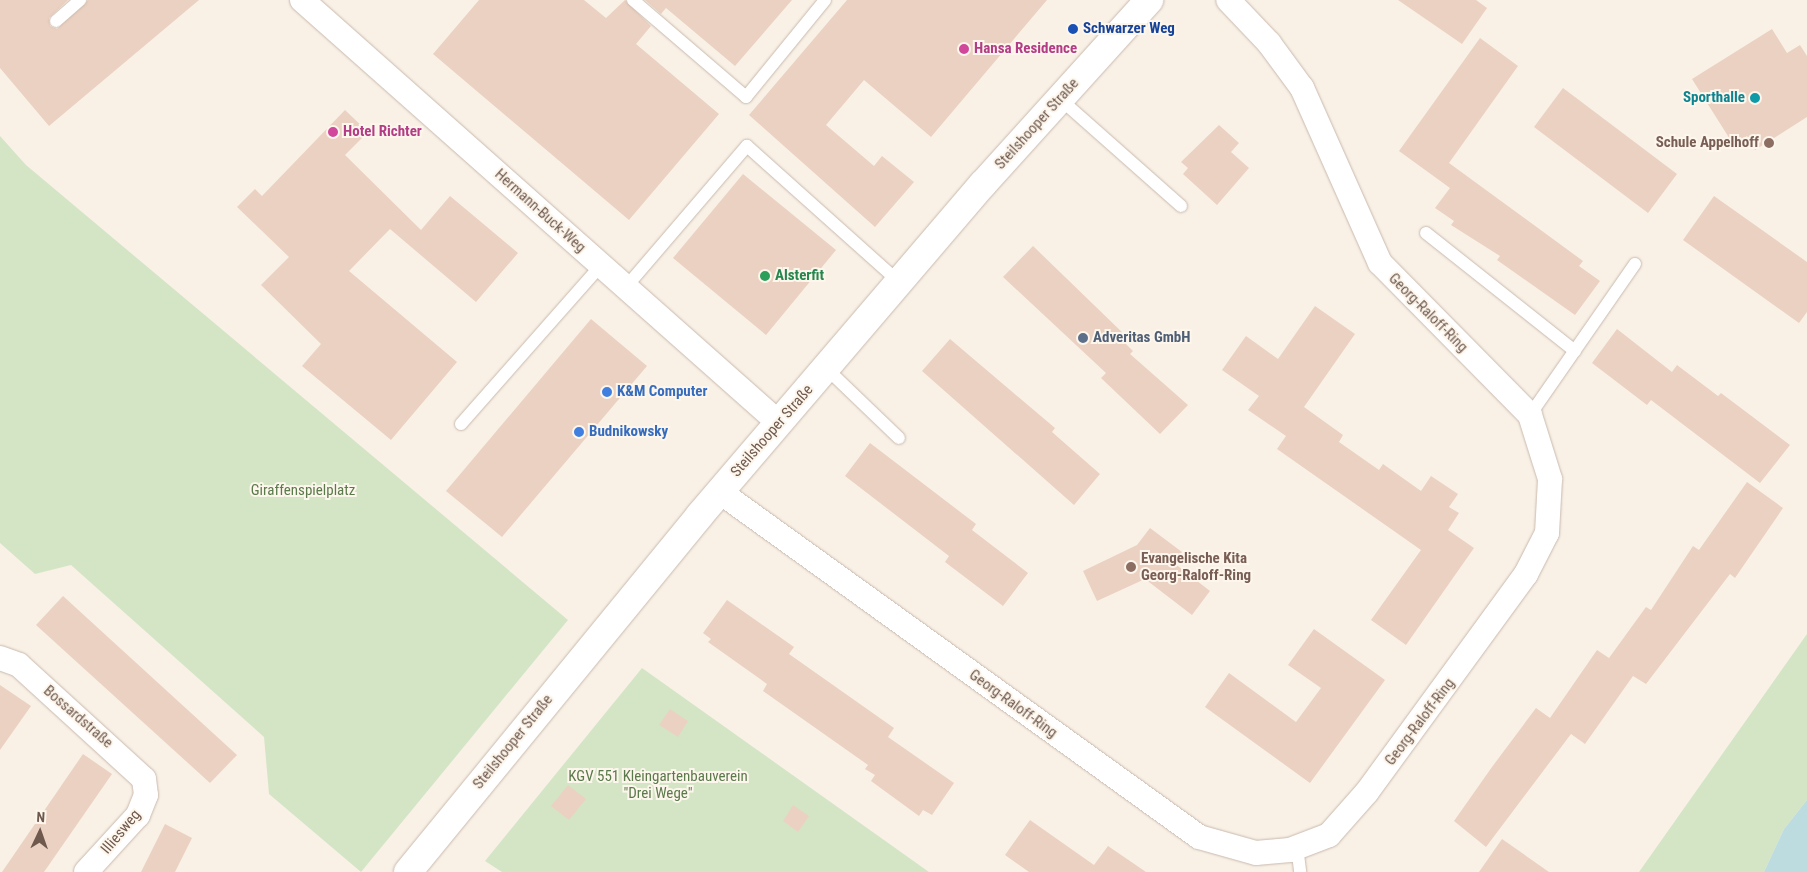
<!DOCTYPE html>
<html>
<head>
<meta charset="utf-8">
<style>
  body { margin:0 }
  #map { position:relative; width:1807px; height:872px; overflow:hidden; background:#f9f1e6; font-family:"Roboto Condensed",sans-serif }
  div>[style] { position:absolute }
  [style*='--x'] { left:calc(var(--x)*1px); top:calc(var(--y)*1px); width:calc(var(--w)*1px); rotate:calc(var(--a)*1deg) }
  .green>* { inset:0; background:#d4e5c6 }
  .water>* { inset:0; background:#bddce0 }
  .building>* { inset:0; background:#ebd1c1 }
  .roads { filter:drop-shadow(0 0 1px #c9b9ae) drop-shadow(0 0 1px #c9b9ae) }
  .service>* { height:12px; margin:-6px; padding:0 6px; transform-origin:6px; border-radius:6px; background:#fff }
  .minor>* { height:24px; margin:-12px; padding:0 12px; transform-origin:12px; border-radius:12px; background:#fff }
  .tertiary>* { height:28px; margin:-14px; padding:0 14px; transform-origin:14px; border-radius:14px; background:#fff }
  .dots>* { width:14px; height:14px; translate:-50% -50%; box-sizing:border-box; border:2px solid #fdf6ec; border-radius:50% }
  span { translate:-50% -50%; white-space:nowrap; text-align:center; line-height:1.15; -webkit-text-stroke:4px #fdf6ec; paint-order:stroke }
  .transit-label { font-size:15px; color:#164399; font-weight:700 }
  .left { translate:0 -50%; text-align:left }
  .hotel-label { font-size:15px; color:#b23c85; font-weight:700 }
  .culture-label { font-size:15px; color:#0d838f; font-weight:700 }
  .right { translate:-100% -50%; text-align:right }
  .street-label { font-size:15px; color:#6f594e }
  .education-label { font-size:15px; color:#785e54; font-weight:700 }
  .leisure-label { font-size:15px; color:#27864d; font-weight:700 }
  .service-label { font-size:15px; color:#4e5e75; font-weight:700 }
  .shop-label { font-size:15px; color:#366cbe; font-weight:700 }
  .park-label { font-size:15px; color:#5a7a4b }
  .north { position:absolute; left:15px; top:807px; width:50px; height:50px; -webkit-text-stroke:4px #fdf6ec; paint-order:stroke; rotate:3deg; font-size:14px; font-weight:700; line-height:20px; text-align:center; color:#6f594e }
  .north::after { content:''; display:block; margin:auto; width:18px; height:22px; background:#6f594e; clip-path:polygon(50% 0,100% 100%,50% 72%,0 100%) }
</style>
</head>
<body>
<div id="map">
  <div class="green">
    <div style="clip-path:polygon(0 136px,26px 165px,568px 620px,361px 872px,269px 794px,264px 737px,71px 565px,35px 574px,0 543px)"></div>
    <div style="clip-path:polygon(1807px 634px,1807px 800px,1784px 829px,1764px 872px,1639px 872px)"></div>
    <div style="clip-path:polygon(642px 668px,929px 872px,502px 872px,485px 861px)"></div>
  </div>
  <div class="water">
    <div style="clip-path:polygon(1807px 800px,1807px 872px,1764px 872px,1784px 829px)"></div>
  </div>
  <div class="building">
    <div style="clip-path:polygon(0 0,68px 0,49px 18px,50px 26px,57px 29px,88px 0,199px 0,49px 126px,0 68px)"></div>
    <div style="clip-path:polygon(479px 0,584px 0,606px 18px,625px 0,651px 26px,636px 44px,719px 114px,629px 220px,433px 54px)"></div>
    <div style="clip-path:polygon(645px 0,792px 0,735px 66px,666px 8px,661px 14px)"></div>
    <div style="clip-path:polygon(847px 0,1047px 0,931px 137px,864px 80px,826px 125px,874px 166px,882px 156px,914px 182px,875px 227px,749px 115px)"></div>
    <div style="clip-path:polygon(1398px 0,1476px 0,1487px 8px,1462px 44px)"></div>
    <div style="clip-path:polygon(1772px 29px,1787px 53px,1800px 45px,1807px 56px,1807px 117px,1755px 150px,1747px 136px,1733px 144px,1692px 79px)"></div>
    <div style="clip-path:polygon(1480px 38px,1518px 66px,1449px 163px,1583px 261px,1579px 266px,1600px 281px,1575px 315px,1497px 260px,1500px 256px,1451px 225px,1454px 221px,1435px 208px,1450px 188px,1399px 151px)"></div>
    <div style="clip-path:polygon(1563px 88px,1677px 174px,1648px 213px,1534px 127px)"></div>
    <div style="clip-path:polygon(345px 110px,368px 132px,345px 155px,421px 230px,450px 196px,518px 253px,476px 302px,390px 229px,349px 271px,457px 362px,391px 440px,302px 366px,321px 344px,261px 285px,289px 257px,237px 207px,255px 189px,262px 196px)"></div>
    <div style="clip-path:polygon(1219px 125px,1239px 143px,1231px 152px,1249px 168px,1217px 205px,1183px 174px,1188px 168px,1181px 162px)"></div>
    <div style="clip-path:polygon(743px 174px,836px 250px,766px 335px,673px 258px)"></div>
    <div style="clip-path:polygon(1714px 196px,1807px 262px,1807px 312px,1799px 323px,1683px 240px)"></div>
    <div style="clip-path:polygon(1033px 246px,1127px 337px,1122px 340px,1133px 351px,1130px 354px,1188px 405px,1160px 434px,1101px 378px,1106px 373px,1003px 277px)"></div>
    <div style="clip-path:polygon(1315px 306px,1355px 334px,1304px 407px,1343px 435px,1339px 442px,1379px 470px,1383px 464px,1421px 491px,1431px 476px,1458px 494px,1449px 507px,1459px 513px,1448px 530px,1474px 548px,1406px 645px,1371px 620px,1421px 550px,1277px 449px,1286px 436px,1248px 410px,1259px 396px,1222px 370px,1246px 336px,1278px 359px)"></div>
    <div style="clip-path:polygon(591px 319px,647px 366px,502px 537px,446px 491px)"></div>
    <div style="clip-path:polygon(1617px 329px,1672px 372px,1677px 365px,1718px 396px,1721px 393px,1790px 445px,1760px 483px,1651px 400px,1647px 405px,1592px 363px)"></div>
    <div style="clip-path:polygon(950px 339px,1055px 428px,1052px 432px,1100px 474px,1074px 505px,922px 371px)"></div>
    <div style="clip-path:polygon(870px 443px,976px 524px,972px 530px,1028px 573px,1003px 606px,945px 562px,949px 556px,845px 476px)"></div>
    <div style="clip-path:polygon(1747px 482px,1783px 508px,1735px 578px,1730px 574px,1646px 684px,1633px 676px,1585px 744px,1571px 734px,1486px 847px,1454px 821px,1492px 767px,1536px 708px,1550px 718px,1597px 650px,1609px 658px,1646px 607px,1651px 610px,1693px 546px,1699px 550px)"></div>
    <div style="clip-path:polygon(1150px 528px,1182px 552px,1174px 563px,1210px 591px,1192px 615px,1145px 579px,1097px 601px,1083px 571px,1137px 545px)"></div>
    <div style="clip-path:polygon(63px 596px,237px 755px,210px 783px,36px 625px)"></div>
    <div style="clip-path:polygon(727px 600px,794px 647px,789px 654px,894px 728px,888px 737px,954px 783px,932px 815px,923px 810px,919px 816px,871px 781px,875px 775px,865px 769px,868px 765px,763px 691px,767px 684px,708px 642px,711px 639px,703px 633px)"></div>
    <div style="clip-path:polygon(1314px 629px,1385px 680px,1310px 783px,1205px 707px,1229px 673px,1296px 722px,1321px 688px,1288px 665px)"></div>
    <div style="clip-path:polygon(0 685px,31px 706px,0 750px)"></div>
    <div style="clip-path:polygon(670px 709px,688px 721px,678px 737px,659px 725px)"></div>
    <div style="clip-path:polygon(83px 754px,112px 774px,44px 872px,2px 872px)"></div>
    <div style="clip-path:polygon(568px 785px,586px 799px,569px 820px,551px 806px)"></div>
    <div style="clip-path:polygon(793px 805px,809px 816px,798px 832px,783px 821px)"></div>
    <div style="clip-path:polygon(1030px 820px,1094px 865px,1108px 846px,1146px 872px,1029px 872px,1005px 855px)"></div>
    <div style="clip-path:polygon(165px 824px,192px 838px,175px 872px,141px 872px)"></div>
    <div style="clip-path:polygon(1502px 839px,1549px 872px,1479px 872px)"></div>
  </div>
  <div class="roads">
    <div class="service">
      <div style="--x:633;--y:0;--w:149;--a:40.6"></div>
      <div style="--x:746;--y:97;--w:125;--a:-50.8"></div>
      <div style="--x:56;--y:21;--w:32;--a:-41"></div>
      <div style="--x:1059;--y:98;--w:163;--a:41.5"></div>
      <div style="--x:1426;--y:233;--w:190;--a:38.4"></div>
      <div style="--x:626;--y:287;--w:186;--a:-49.4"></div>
      <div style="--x:747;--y:146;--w:205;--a:41.8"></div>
      <div style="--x:826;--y:368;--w:101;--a:43.8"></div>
      <div style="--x:1530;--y:415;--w:184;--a:-55.2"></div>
      <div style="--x:461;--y:424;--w:212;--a:-48.6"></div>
      <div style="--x:1297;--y:846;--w:26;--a:83"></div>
    </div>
    <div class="minor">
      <div style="--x:302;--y:0;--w:638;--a:41.57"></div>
      <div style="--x:720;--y:492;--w:590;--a:35.76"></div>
      <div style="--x:1199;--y:837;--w:59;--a:15.7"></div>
      <div style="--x:1256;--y:853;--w:34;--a:-5"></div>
      <div style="--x:1290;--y:850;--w:42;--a:-21"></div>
      <div style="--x:1329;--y:835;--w:57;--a:-48.5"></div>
      <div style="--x:1367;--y:792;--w:270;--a:-53.9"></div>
      <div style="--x:1526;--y:574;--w:46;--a:-62.9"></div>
      <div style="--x:1547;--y:533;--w:54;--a:-86.8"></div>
      <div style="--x:1550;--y:479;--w:67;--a:-107.4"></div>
      <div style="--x:1530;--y:415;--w:214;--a:-134.6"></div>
      <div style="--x:1380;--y:263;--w:192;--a:-114"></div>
      <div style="--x:1302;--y:88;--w:56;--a:-126.3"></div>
      <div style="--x:1269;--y:43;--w:59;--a:-133.6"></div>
      <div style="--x:0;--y:658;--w:20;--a:20"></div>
      <div style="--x:19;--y:665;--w:169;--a:42.4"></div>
      <div style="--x:144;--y:779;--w:16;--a:83"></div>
      <div style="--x:146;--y:795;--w:22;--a:112"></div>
      <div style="--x:138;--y:815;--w:77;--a:132.4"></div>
    </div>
    <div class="tertiary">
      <div style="--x:408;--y:872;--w:461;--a:-50.7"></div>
      <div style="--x:700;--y:515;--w:435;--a:-49.5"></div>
      <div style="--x:983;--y:184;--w:248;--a:-47.9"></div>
    </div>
  </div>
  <div class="dots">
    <div style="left:1073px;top:29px;background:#1a4fb4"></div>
    <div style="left:964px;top:49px;background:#d1479c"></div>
    <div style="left:1755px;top:98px;background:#0f9aa8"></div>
    <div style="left:333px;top:132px;background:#d1479c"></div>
    <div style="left:1769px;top:143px;background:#8d6e63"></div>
    <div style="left:765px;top:276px;background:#2e9e5b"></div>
    <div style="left:1083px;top:338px;background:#5c6f8a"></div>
    <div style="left:607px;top:392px;background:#3f7fe0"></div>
    <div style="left:579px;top:432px;background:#3f7fe0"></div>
    <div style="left:1131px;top:567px;background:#8d6e63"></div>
  </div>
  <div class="transit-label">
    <span class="left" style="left:1083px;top:29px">Schwarzer Weg</span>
  </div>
  <div class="hotel-label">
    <span class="left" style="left:974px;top:49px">Hansa Residence</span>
    <span class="left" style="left:343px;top:132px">Hotel Richter</span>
  </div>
  <div class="culture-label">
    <span class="right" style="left:1745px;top:98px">Sporthalle</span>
  </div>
  <div class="street-label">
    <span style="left:1037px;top:124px;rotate:-48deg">Steilshooper Straße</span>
    <span style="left:540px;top:211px;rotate:42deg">Hermann-Buck-Weg</span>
    <span style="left:1428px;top:313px;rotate:45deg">Georg-Raloff-Ring</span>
    <span style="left:772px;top:431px;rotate:-49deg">Steilshooper Straße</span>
    <span style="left:1013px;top:704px;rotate:36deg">Georg-Raloff-Ring</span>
    <span style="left:78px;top:717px;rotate:41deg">Bossardstraße</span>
    <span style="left:1420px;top:722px;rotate:-53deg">Georg-Raloff-Ring</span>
    <span style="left:513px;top:742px;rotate:-51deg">Steilshooper Straße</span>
    <span style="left:121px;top:832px;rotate:-50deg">Illiesweg</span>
  </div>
  <div class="education-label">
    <span class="right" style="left:1759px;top:143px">Schule Appelhoff</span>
    <span class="left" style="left:1141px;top:567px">Evangelische Kita<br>Georg-Raloff-Ring</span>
  </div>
  <div class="leisure-label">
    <span class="left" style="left:775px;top:276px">Alsterfit</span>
  </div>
  <div class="service-label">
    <span class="left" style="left:1093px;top:338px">Adveritas GmbH</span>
  </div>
  <div class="shop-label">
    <span class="left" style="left:617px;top:392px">K&amp;M Computer</span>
    <span class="left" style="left:589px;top:432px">Budnikowsky</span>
  </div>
  <div class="park-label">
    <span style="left:303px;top:491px">Giraffenspielplatz</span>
    <span style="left:658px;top:785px">KGV 551 Kleingartenbauverein<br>"Drei Wege"</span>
  </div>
  <div class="north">N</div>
</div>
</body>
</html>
